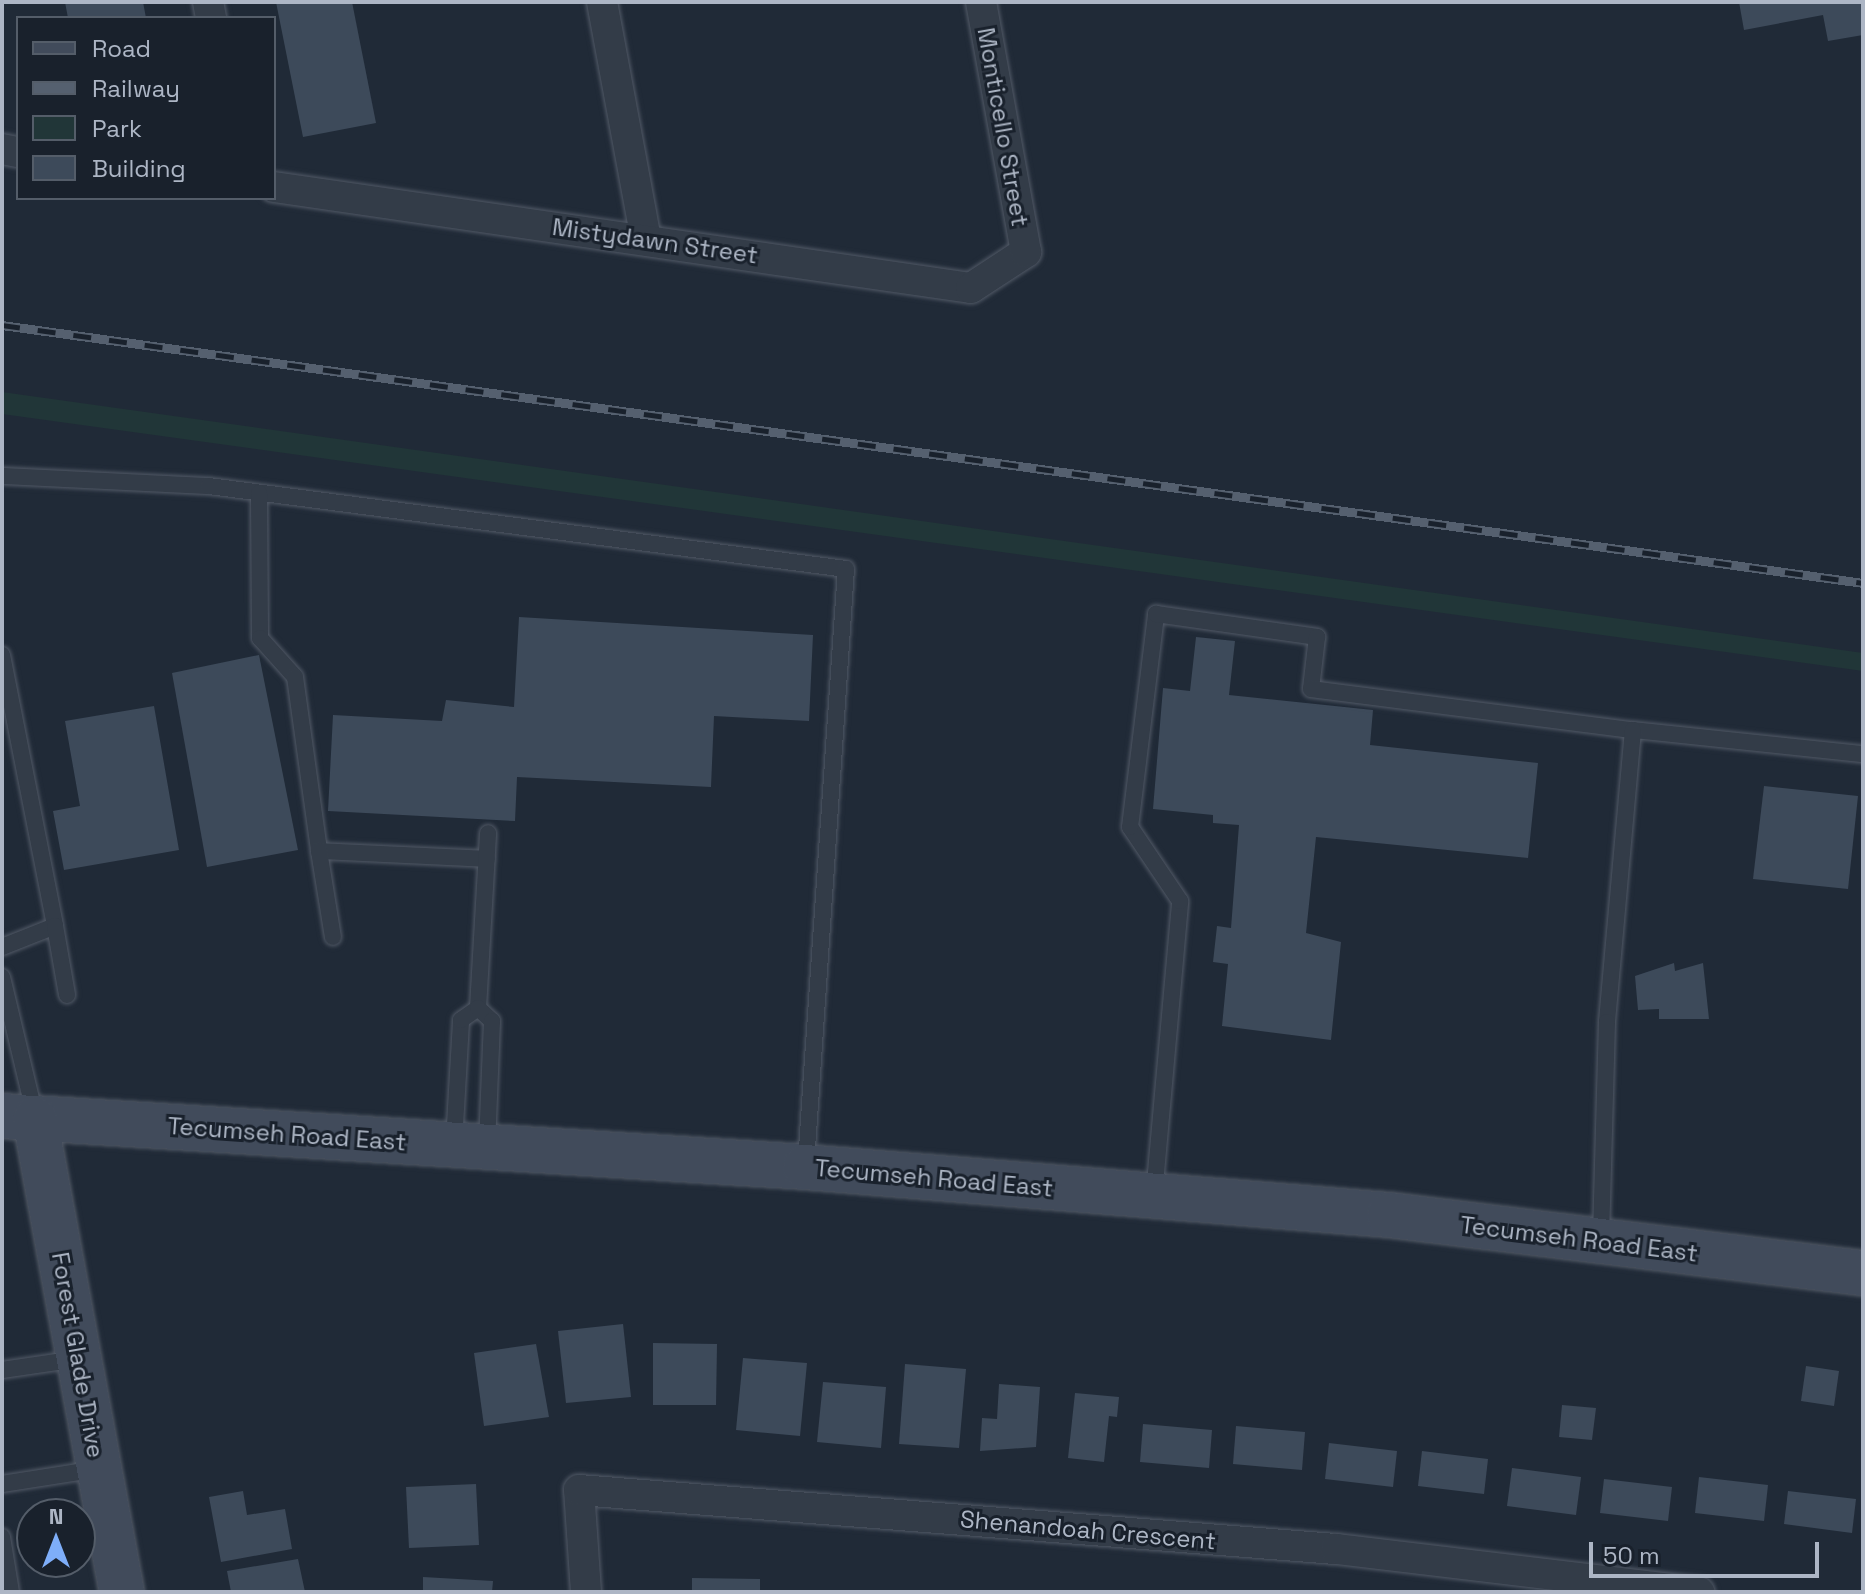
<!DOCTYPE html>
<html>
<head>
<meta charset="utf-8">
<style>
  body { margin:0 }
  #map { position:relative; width:1865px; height:1594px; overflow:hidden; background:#202a37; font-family:"Space Grotesk",sans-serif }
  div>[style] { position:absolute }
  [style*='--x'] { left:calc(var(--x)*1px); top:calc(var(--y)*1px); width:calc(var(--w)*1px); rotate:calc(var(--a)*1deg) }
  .green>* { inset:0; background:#213638 }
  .building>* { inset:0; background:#3d4a5a }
  .roads { filter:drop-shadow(0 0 2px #515966) drop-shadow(0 0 2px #515966) }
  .lane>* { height:16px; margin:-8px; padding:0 8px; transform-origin:8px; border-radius:8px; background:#333c48 }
  .street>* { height:30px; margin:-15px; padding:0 15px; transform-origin:15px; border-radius:15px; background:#333c48 }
  .secondary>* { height:44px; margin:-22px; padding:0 22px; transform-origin:22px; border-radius:22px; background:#414b5b }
  .rail>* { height:9px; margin-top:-4.5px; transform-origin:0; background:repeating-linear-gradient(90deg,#19212c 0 18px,#55606f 0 36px); box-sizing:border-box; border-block:2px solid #55606f }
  span { translate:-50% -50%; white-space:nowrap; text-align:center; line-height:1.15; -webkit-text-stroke:6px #19212c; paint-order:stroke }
  .street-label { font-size:24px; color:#adb6c5 }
  .frame { position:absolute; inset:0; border:4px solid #adb6c5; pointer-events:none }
  .legend { position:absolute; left:16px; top:16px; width:260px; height:184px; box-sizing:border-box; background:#19212c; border:2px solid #545d69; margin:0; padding:10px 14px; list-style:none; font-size:24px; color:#adb6c5 }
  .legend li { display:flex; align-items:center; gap:16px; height:40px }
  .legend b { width:40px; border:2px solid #545d69 }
  .north { position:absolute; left:16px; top:1498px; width:80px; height:80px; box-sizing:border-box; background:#19212c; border:2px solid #545d69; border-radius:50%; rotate:0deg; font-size:22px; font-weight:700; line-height:32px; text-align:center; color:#adb6c5 }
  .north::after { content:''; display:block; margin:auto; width:28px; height:36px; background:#7eaef9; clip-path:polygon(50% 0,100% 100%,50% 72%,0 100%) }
  .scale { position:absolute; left:1589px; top:1542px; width:230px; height:36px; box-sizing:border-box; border:4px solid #adb6c5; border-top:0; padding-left:10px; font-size:24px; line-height:28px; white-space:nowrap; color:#adb6c5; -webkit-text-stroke:6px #19212c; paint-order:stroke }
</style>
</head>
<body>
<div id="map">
  <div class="green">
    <div style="clip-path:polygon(2px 392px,1863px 653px,1863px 671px,2px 414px)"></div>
  </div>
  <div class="building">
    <div style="clip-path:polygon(65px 2px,143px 2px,146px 18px,68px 18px)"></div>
    <div style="clip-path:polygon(276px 2px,352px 2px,376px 123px,303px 137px)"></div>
    <div style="clip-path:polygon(1739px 2px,1863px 2px,1863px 35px,1828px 41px,1823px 15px,1744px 30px)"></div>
    <div style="clip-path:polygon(519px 617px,813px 635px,809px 721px,714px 716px,711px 787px,517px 777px,515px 821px,328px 811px,333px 715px,442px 721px,446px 700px,514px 707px)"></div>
    <div style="clip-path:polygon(1196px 637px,1235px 641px,1229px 695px,1373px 710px,1370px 745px,1538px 763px,1528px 858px,1316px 837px,1306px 933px,1341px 942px,1331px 1040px,1222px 1026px,1228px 964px,1213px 962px,1217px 926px,1231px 928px,1239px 825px,1213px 823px,1213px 815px,1153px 809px,1163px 688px,1190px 691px)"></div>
    <div style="clip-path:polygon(259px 655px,298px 850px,207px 867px,172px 673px)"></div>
    <div style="clip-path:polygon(154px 706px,179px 850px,64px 870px,53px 811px,80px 806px,65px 721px)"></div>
    <div style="clip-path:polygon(1764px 786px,1858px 796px,1848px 889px,1753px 879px)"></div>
    <div style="clip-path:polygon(1674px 963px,1675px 971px,1703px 963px,1709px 1019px,1659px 1019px,1659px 1009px,1638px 1010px,1635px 976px)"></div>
    <div style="clip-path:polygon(623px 1324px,631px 1397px,566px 1403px,558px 1331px)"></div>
    <div style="clip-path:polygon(653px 1343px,717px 1344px,716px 1405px,653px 1405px)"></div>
    <div style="clip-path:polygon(536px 1344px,549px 1417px,484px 1426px,474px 1353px)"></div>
    <div style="clip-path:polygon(743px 1358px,807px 1363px,800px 1436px,736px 1430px)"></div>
    <div style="clip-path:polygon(905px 1364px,966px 1369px,959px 1448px,899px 1444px)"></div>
    <div style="clip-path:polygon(1806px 1366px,1839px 1371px,1834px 1406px,1801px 1401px)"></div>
    <div style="clip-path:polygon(823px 1382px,886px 1387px,881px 1448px,817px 1442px)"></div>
    <div style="clip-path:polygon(999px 1384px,1040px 1387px,1036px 1447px,980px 1451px,982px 1418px,997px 1419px)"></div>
    <div style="clip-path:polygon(1075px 1393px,1119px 1397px,1117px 1417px,1109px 1416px,1104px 1462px,1068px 1458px)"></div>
    <div style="clip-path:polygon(1562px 1405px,1596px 1408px,1592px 1440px,1559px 1437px)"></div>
    <div style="clip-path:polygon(1143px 1424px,1212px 1430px,1209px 1468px,1140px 1462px)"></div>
    <div style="clip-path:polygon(1236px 1426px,1305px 1432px,1302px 1470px,1233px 1464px)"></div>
    <div style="clip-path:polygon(1329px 1443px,1397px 1451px,1393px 1487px,1325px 1479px)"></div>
    <div style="clip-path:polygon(1422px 1451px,1488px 1459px,1484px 1494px,1418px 1486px)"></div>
    <div style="clip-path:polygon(1512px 1468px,1581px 1477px,1576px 1515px,1507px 1506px)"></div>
    <div style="clip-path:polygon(1699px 1477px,1768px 1485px,1764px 1521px,1695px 1513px)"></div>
    <div style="clip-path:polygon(1604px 1479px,1672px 1487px,1668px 1521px,1600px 1513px)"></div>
    <div style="clip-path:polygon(476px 1484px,479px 1545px,409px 1548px,406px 1487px)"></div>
    <div style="clip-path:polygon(243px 1491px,247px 1515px,285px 1509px,292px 1549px,221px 1562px,209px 1497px)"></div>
    <div style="clip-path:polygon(1788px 1491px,1856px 1499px,1852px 1533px,1784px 1524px)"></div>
    <div style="clip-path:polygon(298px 1559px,305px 1592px,231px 1592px,227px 1571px)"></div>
    <div style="clip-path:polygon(423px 1577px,493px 1581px,492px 1592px,423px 1592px)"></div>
    <div style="clip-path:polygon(692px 1578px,760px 1579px,760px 1592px,692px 1592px)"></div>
  </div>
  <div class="roads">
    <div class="lane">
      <div style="--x:2;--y:476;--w:207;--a:2.8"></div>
      <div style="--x:209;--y:486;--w:642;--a:7.42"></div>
      <div style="--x:846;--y:569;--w:596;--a:93.85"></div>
      <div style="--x:259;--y:493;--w:145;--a:89.6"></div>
      <div style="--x:260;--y:638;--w:52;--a:48.1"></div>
      <div style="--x:295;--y:677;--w:176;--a:82.1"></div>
      <div style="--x:319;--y:851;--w:168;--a:2.7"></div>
      <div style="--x:2;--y:655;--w:276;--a:78.9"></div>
      <div style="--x:55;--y:926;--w:57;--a:158.4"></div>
      <div style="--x:1633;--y:730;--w:231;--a:6"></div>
      <div style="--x:319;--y:851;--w:87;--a:80.8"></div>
      <div style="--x:55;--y:926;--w:70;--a:80.1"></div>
      <div style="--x:2;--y:977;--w:143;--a:76.6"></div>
      <div style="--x:478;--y:1008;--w:175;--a:-86.7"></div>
      <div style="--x:454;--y:1143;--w:123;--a:-86.7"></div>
      <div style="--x:461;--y:1020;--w:21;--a:-35"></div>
      <div style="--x:478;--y:1008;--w:19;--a:43"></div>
      <div style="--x:492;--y:1021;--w:126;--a:92.3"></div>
      <div style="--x:1154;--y:1195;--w:295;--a:-84.9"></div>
      <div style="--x:1180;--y:901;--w:89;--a:-124"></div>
      <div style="--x:1130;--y:827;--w:215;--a:-83"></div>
      <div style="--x:1156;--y:614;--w:163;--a:8.1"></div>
      <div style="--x:1317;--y:637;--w:52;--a:96.6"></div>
      <div style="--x:1311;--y:689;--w:325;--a:7.3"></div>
      <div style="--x:1633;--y:730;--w:293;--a:95.1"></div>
      <div style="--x:1607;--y:1022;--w:217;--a:91.6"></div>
      <div style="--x:2;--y:1370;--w:76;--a:-8.3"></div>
      <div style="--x:2;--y:1484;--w:97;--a:-8.9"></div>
      <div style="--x:2;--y:1537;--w:56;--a:80.7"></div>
    </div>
    <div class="street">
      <div style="--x:208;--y:2;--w:16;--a:79"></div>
      <div style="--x:602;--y:2;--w:241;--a:79.5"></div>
      <div style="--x:2;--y:149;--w:16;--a:11"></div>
      <div style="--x:274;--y:187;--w:704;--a:8.25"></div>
      <div style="--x:971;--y:288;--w:66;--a:-33.2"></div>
      <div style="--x:1026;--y:252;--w:254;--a:-100.2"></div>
      <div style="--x:586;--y:1592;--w:102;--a:-93.9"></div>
      <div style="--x:579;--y:1490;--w:759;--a:4.46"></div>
      <div style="--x:1336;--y:1549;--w:366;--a:6.8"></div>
    </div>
    <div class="secondary">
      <div style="--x:2;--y:1116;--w:805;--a:3.63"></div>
      <div style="--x:805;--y:1167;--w:586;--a:4.7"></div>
      <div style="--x:1389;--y:1215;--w:478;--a:7"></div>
      <div style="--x:35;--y:1119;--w:481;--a:79.6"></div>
    </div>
  </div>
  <div class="rail">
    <div style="--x:2;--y:325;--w:1879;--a:7.89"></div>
  </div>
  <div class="street-label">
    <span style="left:1003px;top:127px;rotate:80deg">Monticello Street</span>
    <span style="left:655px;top:241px;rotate:8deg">Mistydawn Street</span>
    <span style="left:287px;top:1134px;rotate:4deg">Tecumseh Road East</span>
    <span style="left:934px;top:1178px;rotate:5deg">Tecumseh Road East</span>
    <span style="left:1579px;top:1239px;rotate:7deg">Tecumseh Road East</span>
    <span style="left:78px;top:1355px;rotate:80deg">Forest Glade Drive</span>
    <span style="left:1088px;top:1530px;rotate:5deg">Shenandoah Crescent</span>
  </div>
  <div class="frame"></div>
  <ul class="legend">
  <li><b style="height:10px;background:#414b5b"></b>Road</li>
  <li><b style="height:10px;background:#55606f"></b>Railway</li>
  <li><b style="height:22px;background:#213638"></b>Park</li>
  <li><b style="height:22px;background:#3d4a5a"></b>Building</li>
  </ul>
  <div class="north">N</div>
  <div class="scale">50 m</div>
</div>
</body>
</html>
